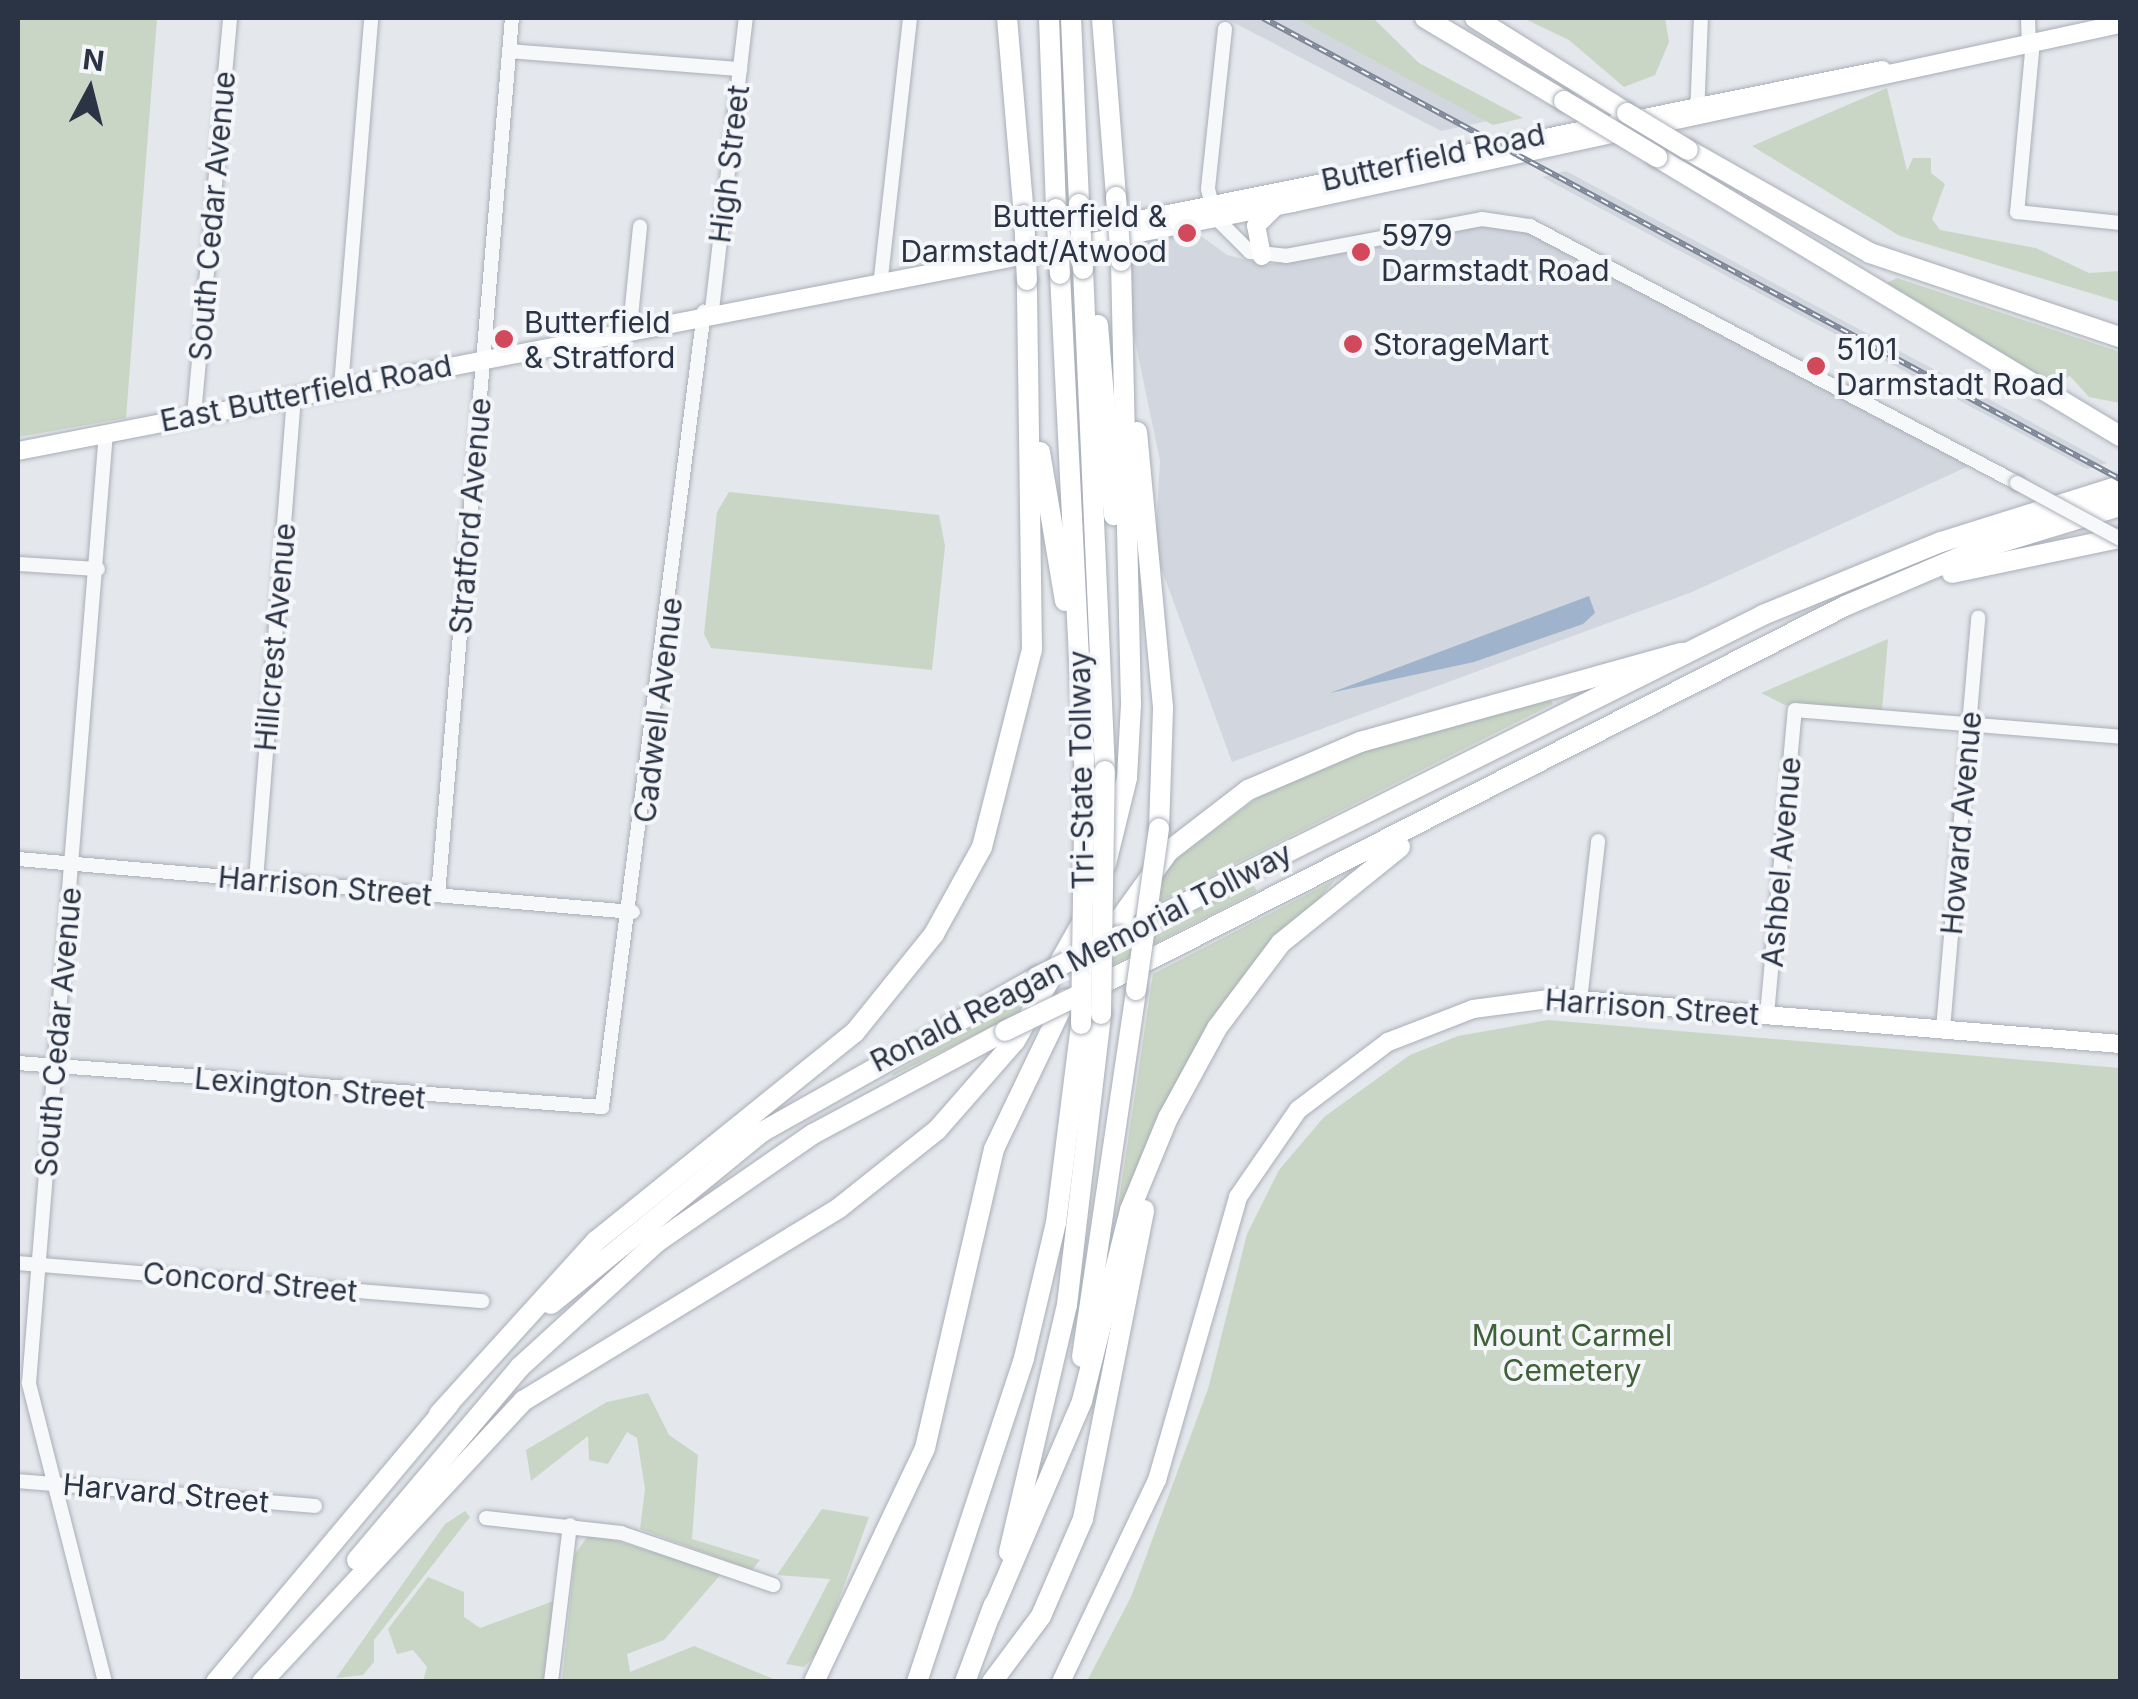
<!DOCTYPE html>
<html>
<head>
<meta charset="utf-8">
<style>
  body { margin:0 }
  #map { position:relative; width:2138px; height:1699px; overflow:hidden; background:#e4e7ec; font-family:Inter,sans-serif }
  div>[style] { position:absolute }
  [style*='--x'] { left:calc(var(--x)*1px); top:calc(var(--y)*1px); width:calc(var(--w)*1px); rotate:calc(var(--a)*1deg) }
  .built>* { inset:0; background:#d2d6de }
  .green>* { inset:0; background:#c9d6c5 }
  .water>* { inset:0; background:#9fb4cc }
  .roads { filter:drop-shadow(0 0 2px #a9aeb7) drop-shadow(0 0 2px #a9aeb7) }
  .minor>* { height:14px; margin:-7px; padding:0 7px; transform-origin:7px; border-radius:7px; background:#f7f8fa }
  .major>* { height:18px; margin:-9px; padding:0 9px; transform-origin:9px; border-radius:9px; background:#fff }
  .highway>* { height:20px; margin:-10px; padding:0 10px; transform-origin:10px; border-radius:10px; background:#fff }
  .rail>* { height:6px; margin-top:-3px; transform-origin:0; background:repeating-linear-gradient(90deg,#f4f6f9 0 8px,#7d8696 0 16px); box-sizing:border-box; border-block:2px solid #7d8696 }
  .bridges { filter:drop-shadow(0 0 2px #a9aeb7) drop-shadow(0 0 2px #a9aeb7) }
  .minor-bridge>* { height:14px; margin:-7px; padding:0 7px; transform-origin:7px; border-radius:7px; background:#f7f8fa }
  .highway-bridge>* { height:20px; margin:-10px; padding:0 10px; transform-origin:10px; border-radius:10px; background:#fff }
  .dots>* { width:28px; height:28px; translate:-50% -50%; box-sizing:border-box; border:5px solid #f4f6f9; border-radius:50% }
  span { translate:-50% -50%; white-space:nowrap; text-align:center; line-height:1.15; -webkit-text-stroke:8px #f4f6f9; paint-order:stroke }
  .street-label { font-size:30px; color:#2b3445 }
  .poi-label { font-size:30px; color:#2b3445 }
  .right { translate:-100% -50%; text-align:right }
  .left { translate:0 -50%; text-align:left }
  .park-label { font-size:30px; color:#3f6138 }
  .frame { position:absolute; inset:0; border:20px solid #2b3445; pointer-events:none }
  .north { position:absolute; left:40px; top:40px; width:100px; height:100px; -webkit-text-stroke:8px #f4f6f9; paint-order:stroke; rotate:7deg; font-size:28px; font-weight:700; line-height:40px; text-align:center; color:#2b3445 }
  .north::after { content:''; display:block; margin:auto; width:35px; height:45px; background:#2b3445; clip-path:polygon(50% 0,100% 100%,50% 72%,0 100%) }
</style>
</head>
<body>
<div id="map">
  <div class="built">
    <div style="clip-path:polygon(1225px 18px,1315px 18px,1497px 119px,1441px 131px)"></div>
    <div style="clip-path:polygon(1566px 171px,2107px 463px,2087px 469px,1542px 177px)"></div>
    <div style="clip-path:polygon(1483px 224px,1529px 230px,1969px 466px,1692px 592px,1232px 762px,1155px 551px,1160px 461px,1115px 244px,1193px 230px,1227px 255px,1266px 265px)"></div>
  </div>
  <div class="green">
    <div style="clip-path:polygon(18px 18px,157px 18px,126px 418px,18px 437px)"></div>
    <div style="clip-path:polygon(1296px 18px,1373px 18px,1419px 63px,1523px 118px,1493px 125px)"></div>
    <div style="clip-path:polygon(1523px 18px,1665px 18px,1669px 42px,1655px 75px,1624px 87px,1569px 40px)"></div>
    <div style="clip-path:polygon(1887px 88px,1907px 171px,1913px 158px,1931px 158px,1931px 173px,1945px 184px,1932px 219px,1940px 230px,2036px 248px,2089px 273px,2120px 271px,2120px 302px,1900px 236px,1752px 146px)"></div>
    <div style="clip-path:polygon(1897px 278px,2120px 352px,2120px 403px,2089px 397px,2070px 376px,2053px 384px,1887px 283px)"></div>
    <div style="clip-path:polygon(729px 492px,939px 515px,945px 546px,932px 670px,711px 648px,704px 634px,717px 512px)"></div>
    <div style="clip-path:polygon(1888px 639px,1882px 710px,1785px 705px,1761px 693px)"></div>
    <div style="clip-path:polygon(1550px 699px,1553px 704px,1157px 903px,1164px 868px,1269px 789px,1350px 754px)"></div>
    <div style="clip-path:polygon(1335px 880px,1198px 1041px,1115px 1227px,1153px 974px)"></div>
    <div style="clip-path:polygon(1252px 883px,1257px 891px,1093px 975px,1105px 956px)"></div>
    <div style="clip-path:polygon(1025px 997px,1015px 1015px,892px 1076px,892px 1074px)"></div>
    <div style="clip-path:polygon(1548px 1020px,2120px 1068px,2120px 1681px,1087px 1681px,1131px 1597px,1208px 1389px,1247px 1234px,1279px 1170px,1324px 1117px,1410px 1055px,1458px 1036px)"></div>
    <div style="clip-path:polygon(648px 1393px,669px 1435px,698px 1455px,692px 1539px,760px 1560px,752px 1570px,640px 1529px,645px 1489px,637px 1438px,627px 1432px,608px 1464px,589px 1460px,588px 1436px,531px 1481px,526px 1450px,607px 1402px)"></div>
    <div style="clip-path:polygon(822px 1509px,869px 1517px,821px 1649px,804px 1667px,786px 1664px,830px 1579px,777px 1575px)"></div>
    <div style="clip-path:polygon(465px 1511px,470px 1517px,374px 1640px,374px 1662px,363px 1675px,336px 1678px,445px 1524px)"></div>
    <div style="clip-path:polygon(590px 1533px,722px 1573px,664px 1640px,627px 1654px,630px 1672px,694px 1646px,778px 1681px,562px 1682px,575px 1554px)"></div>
    <div style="clip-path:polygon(428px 1577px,464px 1592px,464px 1617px,480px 1628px,554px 1601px,545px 1681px,423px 1681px,427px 1667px,413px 1650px,397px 1654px,388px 1629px)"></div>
  </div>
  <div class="water">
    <div style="clip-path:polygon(1589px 596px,1595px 613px,1583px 624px,1474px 662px,1330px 693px)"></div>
  </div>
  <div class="roads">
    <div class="minor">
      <div style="--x:2028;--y:18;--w:24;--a:88"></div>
      <div style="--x:1225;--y:29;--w:161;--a:96.1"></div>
      <div style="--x:1208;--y:189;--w:29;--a:76"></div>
      <div style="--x:1215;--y:217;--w:49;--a:45"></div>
      <div style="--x:1250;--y:252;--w:36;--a:6"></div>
      <div style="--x:1286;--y:256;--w:199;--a:-10.7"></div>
      <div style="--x:1482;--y:219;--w:49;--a:8.3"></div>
      <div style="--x:1530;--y:226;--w:551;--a:27.82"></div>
      <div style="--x:2033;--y:41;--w:172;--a:95.3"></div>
      <div style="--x:2017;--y:212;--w:104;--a:6.1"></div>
      <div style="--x:509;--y:51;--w:232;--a:4.5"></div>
      <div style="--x:1697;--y:116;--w:98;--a:-87.7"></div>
      <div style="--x:881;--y:277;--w:261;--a:-83.6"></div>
      <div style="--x:712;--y:310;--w:294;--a:-83.4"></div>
      <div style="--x:630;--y:327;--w:101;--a:-84.3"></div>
      <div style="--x:341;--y:386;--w:369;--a:-85.3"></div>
      <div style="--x:194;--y:415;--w:399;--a:-84.8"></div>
      <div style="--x:18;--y:564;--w:80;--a:3.6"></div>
      <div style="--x:18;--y:859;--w:617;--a:4.93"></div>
      <div style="--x:256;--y:880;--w:486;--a:-85.5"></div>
      <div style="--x:438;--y:895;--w:880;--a:-85.18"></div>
      <div style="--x:1580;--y:1000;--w:160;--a:-83.5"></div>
      <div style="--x:1767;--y:1015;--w:306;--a:-84.8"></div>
      <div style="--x:1795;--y:710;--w:326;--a:4.7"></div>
      <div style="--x:1943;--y:1029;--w:413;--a:-85.1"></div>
      <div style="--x:18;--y:1063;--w:586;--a:4.31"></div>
      <div style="--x:602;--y:1107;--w:802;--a:-82.69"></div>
      <div style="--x:18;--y:1263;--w:466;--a:4.7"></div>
      <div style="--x:18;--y:1481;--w:298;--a:4.8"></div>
      <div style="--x:486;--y:1518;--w:136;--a:6.3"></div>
      <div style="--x:621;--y:1533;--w:161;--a:18.9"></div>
      <div style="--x:105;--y:1682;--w:309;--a:-104.3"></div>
      <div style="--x:29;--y:1383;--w:953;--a:-85.37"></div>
      <div style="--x:551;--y:1682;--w:158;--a:-83.1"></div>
    </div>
    <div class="major">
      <div style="--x:1109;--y:226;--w:789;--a:-11.41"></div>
      <div style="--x:1262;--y:256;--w:31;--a:-101"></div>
      <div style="--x:1256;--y:226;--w:27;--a:-45"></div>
      <div style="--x:18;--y:451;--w:1299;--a:-11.01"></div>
      <div style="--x:1293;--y:203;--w:846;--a:-12.21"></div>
      <div style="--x:1061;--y:1682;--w:224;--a:-64.6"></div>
      <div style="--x:1157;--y:1480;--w:294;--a:-74"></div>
      <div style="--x:1238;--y:1197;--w:106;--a:-55.4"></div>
      <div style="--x:1298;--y:1110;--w:113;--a:-37.1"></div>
      <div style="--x:1388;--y:1042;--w:91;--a:-21.2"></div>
      <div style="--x:1473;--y:1009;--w:84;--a:-7.5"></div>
      <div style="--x:1556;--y:998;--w:566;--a:4.66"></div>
    </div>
    <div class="highway">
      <div style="--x:1007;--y:18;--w:198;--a:85.1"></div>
      <div style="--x:1049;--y:18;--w:191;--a:87.9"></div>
      <div style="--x:1071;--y:18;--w:186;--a:87.5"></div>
      <div style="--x:1102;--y:18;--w:180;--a:85.5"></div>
      <div style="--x:1425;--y:18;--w:162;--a:30.8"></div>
      <div style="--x:1475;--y:18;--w:179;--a:32"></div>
      <div style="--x:1688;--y:150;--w:209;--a:29.5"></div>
      <div style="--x:1870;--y:253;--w:264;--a:18.6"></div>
      <div style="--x:1657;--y:157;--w:541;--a:31.07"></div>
      <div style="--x:1083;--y:269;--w:502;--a:87.49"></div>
      <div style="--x:1060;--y:274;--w:507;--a:87.17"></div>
      <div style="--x:1098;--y:325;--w:191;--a:85.2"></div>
      <div style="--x:1137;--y:432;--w:278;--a:84.6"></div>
      <div style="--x:1163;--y:709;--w:120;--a:91.9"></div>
      <div style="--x:1040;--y:452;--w:151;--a:80.5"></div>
      <div style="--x:1952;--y:573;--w:172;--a:-11.8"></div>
      <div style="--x:1106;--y:864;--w:89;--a:-76.3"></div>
      <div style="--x:1127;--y:778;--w:74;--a:-86.9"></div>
      <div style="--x:1131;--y:704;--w:443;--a:-91.3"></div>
      <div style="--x:1119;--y:936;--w:720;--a:-26.49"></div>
      <div style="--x:1763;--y:615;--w:192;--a:-22.3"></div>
      <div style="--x:1941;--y:542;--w:188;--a:-17.4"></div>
      <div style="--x:1098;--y:949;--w:121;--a:-54.1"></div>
      <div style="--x:1169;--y:851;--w:100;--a:-37.7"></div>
      <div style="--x:1248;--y:790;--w:122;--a:-23.2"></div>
      <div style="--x:1360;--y:742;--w:334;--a:-15.5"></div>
      <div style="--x:1090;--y:990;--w:847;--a:-26.96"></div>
      <div style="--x:1845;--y:606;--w:142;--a:-23.1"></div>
      <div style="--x:1976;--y:550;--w:151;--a:-17"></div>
      <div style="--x:551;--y:1304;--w:272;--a:-39.2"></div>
      <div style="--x:762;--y:1132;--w:316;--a:-29.4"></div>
      <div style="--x:1082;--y:1357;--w:371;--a:-81.6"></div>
      <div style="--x:439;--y:1414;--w:234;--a:-47.8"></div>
      <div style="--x:596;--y:1241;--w:333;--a:-38.9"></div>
      <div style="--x:855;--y:1032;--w:126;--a:-51.1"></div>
      <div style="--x:934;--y:934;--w:99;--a:-61.1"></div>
      <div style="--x:982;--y:847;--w:203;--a:-75.8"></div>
      <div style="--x:1032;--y:650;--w:370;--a:-90.8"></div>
      <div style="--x:1009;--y:1552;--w:254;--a:-76.8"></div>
      <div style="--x:1067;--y:1305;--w:293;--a:-83.3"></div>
      <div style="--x:357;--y:1560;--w:253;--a:-49.8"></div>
      <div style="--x:520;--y:1367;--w:185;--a:-42.4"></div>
      <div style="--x:657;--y:1242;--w:190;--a:-34.7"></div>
      <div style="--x:813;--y:1134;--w:218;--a:-28.2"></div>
      <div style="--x:990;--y:1616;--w:234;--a:-66.8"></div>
      <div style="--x:1082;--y:1401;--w:197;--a:-75.9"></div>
      <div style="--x:1130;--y:1210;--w:100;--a:-67.6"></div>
      <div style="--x:1168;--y:1118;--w:102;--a:-61.4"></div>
      <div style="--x:1217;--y:1028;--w:106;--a:-53"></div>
      <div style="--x:1281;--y:943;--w:153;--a:-38.9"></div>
      <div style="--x:216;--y:1682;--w:363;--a:-50"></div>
      <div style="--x:262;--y:1682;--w:384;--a:-47.1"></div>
      <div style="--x:523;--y:1401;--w:370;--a:-31.4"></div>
      <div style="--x:839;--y:1208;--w:125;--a:-38.5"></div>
      <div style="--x:937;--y:1130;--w:118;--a:-48.8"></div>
      <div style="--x:1015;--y:1041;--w:140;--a:-60.5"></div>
      <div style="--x:814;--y:1682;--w:259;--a:-64.6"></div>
      <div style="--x:925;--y:1448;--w:307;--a:-77"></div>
      <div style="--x:994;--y:1149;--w:166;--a:-64.4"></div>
      <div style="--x:917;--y:1682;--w:341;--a:-71.7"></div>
      <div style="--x:1024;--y:1358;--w:139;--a:-76.7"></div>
      <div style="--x:1056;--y:1223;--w:201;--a:-82.8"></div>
      <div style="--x:965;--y:1682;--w:83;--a:-69.6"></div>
      <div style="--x:992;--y:1682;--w:82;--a:-53.4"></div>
      <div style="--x:1041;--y:1616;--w:106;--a:-66.6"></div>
      <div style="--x:1083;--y:1519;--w:315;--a:-78.8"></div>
    </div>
  </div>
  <div class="rail">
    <div style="--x:1263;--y:18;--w:973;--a:28.28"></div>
  </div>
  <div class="bridges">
    <div class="minor-bridge">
      <div style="--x:2017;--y:483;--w:117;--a:28.5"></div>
    </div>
    <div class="highway-bridge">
      <div style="--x:1564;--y:101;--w:109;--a:31.1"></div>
      <div style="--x:1627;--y:113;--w:71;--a:31.2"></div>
      <div style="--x:1116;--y:197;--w:64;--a:85.5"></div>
      <div style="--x:1079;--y:204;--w:65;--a:86.5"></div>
      <div style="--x:1056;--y:209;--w:65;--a:86.5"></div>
      <div style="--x:1024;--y:215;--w:65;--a:87.4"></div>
      <div style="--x:1037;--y:977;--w:92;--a:-26.6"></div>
      <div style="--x:1136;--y:990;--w:163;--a:-81.9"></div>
      <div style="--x:1101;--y:1014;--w:243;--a:-89.1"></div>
      <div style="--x:1081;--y:1024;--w:244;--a:-89.1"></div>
      <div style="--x:1005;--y:1031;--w:82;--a:-25.9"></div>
    </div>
  </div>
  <div class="dots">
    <div style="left:1187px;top:233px;background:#d1495b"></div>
    <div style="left:1361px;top:252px;background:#d1495b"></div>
    <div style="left:504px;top:339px;background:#d1495b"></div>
    <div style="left:1353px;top:344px;background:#d1495b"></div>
    <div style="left:1816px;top:366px;background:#d1495b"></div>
  </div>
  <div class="street-label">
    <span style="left:1433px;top:157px;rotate:-12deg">Butterfield Road</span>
    <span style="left:729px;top:164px;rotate:-83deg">High Street</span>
    <span style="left:212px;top:216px;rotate:-85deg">South Cedar Avenue</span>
    <span style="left:306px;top:393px;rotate:-11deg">East Butterfield Road</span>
    <span style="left:470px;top:516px;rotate:-85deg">Stratford Avenue</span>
    <span style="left:275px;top:637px;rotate:-85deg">Hillcrest Avenue</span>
    <span style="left:658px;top:710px;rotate:-83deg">Cadwell Avenue</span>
    <span style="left:1081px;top:770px;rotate:-91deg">Tri-State Tollway</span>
    <span style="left:1961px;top:823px;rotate:-85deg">Howard Avenue</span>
    <span style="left:1781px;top:862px;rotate:-85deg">Ashbel Avenue</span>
    <span style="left:325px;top:886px;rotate:5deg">Harrison Street</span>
    <span style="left:1081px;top:957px;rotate:-27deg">Ronald Reagan Memorial Tollway</span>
    <span style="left:1652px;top:1007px;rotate:4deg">Harrison Street</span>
    <span style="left:58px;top:1032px;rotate:-85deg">South Cedar Avenue</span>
    <span style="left:310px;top:1088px;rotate:5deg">Lexington Street</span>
    <span style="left:250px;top:1282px;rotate:5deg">Concord Street</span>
    <span style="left:166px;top:1493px;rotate:5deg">Harvard Street</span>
  </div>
  <div class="poi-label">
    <span class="right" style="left:1167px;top:233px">Butterfield &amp;<br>Darmstadt/Atwood</span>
    <span class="left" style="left:1381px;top:252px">5979<br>Darmstadt Road</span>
    <span class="left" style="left:524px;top:339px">Butterfield<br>&amp; Stratford</span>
    <span class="left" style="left:1373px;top:344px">StorageMart</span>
    <span class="left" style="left:1836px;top:366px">5101<br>Darmstadt Road</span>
  </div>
  <div class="park-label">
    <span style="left:1572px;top:1352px">Mount Carmel<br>Cemetery</span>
  </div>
  <div class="frame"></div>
  <div class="north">N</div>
</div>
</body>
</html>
